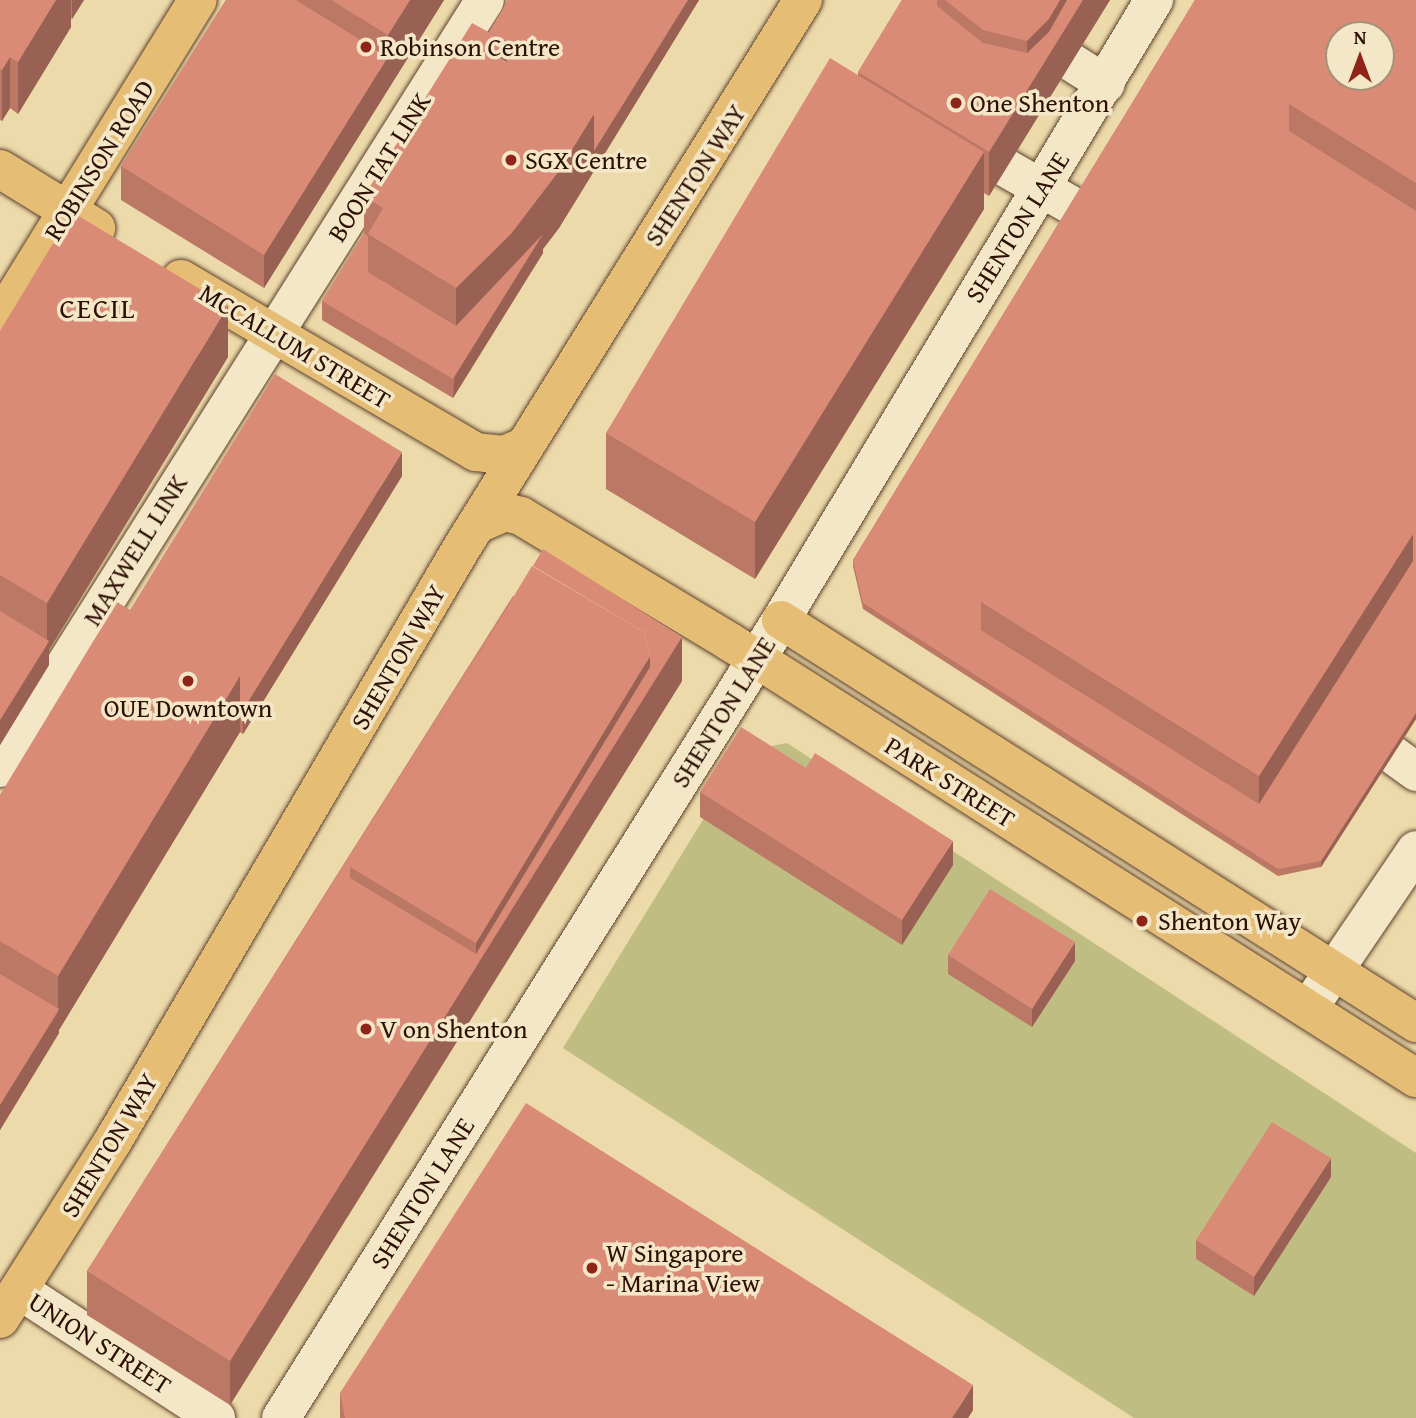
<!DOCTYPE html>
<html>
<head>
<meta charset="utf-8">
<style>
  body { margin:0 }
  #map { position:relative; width:1416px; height:1418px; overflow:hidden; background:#eddaaa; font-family:"Gentium Book Plus",serif }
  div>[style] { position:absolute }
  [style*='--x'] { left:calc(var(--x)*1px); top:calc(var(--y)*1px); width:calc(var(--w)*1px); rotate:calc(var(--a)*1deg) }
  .green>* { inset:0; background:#c0bd83 }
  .roads { filter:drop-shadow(0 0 2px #5e422e) drop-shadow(0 0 2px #5e422e) }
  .minor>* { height:38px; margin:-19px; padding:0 19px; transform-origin:19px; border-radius:19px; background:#f3e7c8 }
  .major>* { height:38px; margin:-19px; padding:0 19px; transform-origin:19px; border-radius:19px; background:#e6bd75 }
  .highway>* { height:38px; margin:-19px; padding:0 19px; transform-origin:19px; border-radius:19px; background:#e6bd75 }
  .wall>* { inset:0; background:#bb7865 }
  .shaded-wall>* { inset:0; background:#986153 }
  .building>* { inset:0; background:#d98b76 }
  .dots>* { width:19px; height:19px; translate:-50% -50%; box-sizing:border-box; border:4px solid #f3e7c8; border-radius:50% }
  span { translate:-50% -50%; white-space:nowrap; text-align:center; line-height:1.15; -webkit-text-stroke:7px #f3e7c8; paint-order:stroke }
  .poi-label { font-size:26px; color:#2e1004 }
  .left { translate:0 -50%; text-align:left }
  .street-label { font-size:26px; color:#2e1004 }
  .neighbourhood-label { font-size:28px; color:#2e1004; letter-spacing:2px }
  .north { position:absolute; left:1325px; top:21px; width:70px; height:70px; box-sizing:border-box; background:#f3e7c8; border:2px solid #a4917a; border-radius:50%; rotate:0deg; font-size:19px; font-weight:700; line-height:28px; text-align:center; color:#2e1004 }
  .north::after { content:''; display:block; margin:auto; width:24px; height:32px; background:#8f2418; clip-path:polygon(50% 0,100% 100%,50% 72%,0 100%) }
</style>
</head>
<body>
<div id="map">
  <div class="green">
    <div style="clip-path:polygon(787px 743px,1416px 1153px,1416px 1418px,1134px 1418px,563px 1048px,745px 751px)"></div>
  </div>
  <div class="roads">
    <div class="minor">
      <div style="--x:1071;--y:62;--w:41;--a:32.2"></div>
      <div style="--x:1006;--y:168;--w:77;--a:29.6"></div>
      <div style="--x:1393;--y:755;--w:29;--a:36"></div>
      <div style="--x:0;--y:768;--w:908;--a:-57.73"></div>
      <div style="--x:1308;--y:1009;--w:192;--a:-55.8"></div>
      <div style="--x:19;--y:1290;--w:235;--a:33"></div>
      <div style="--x:281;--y:1418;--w:942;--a:-57.93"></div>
      <div style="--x:781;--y:620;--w:724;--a:-58.97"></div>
    </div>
    <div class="major">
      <div style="--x:0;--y:169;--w:113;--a:31.6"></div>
      <div style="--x:181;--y:279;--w:342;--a:30.4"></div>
      <div style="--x:476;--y:452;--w:28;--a:6"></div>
      <div style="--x:504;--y:455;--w:23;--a:-23"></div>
      <div style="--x:478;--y:524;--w:30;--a:-24"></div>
      <div style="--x:505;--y:512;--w:16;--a:14"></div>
      <div style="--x:521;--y:516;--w:244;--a:31.1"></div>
      <div style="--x:730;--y:642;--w:813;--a:32.44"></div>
      <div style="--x:781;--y:620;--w:752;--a:32.4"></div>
    </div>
    <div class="highway">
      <div style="--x:0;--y:320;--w:376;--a:-58.3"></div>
      <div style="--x:0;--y:1319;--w:211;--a:-57.6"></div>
      <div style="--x:113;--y:1141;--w:687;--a:-59.55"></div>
      <div style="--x:461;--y:549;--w:647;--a:-58.08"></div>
    </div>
  </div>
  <div class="wall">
    <div style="clip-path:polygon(0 0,84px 0,72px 19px,71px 18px,71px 27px,18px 114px,10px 108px,2px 121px,0 120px)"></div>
    <div style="clip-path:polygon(226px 0,444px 0,264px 288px,121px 200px,121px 166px)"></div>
    <div style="clip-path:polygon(508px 0,699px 0,559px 228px,543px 249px,543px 253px,453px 398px,322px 320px,322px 301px,364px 234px,364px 196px,489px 32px)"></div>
    <div style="clip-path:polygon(902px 0,1110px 0,989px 196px,984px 193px,984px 209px,755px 579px,606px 489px,606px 433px,858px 75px,858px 72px)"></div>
    <div style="clip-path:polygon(1195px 0,1416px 0,1416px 719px,1321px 867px,1278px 876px,863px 609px,853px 566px,853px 560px)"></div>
    <div style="clip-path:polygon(0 331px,228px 357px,49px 650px,49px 665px,0 745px)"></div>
    <div style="clip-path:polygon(402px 476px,243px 734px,240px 732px,59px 1030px,59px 1033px,0 1130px,0 795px,130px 610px)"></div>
    <div style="clip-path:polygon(513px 596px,682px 681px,230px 1405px,87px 1315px,87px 1271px)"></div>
    <div style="clip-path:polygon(806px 768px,953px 865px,902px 945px,700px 817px,700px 792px)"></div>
    <div style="clip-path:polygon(948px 955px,1075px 961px,1032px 1027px,948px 974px)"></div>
    <div style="clip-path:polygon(1331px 1177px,1254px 1296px,1196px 1259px,1196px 1240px)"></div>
    <div style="clip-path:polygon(340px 1393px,973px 1410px,968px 1418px,340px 1418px)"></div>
  </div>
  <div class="shaded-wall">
    <div style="clip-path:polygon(56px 0,71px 0,71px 27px,18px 114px,18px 62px)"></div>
    <div style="clip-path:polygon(72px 0,84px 0,72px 19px)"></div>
    <div style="clip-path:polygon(410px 0,444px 0,264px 288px,264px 255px,388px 57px,388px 35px)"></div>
    <div style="clip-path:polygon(688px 0,699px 0,559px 228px,543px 249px,543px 253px,453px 398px,456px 345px,456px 288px,594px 114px)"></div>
    <div style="clip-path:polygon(1060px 0,1110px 0,989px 196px,989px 152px,1027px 91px,1027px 41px)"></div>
    <div style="clip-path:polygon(507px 42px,507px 99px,499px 57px)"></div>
    <div style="clip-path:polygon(10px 57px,10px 108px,2px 121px,2px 70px)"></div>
    <div style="clip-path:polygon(984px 152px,984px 209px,755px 579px,755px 522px)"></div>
    <div style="clip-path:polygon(228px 306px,228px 357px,49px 650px,49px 665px,0 745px,0 720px,47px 645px,47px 603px)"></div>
    <div style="clip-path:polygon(402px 452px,402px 476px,243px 734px,243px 710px)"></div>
    <div style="clip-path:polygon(1413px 534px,1413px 568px,1259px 810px,1259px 776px)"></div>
    <div style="clip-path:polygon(682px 637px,682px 681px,230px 1405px,230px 1361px,476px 967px,476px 943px,650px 656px)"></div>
    <div style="clip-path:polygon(240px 676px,240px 732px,59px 1030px,59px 1033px,0 1130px,0 1105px,58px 1012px,58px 976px)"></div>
    <div style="clip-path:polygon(1416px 713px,1416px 719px,1321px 867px,1321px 861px)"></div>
    <div style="clip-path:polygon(953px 841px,953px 865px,902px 945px,902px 920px)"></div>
    <div style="clip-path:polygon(1075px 942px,1075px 961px,1032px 1027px,1032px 1009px)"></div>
    <div style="clip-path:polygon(1331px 1158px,1331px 1177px,1254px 1296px,1254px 1277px)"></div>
    <div style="clip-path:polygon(973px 1385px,973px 1410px,968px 1418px,952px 1418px)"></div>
  </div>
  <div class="building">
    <div style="clip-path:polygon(0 0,56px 0,18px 62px,10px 57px,2px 70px,0 69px)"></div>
    <div style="clip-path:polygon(226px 0,296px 0,388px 57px,264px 255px,121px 166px)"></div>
    <div style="clip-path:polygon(331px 0,410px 0,388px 35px)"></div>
    <div style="clip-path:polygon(508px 0,688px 0,594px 151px,594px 114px,507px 62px,507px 42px,489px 32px)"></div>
    <div style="clip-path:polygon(902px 0,937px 0,937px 6px,983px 43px,1027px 53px,1049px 32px,1067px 0,1083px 0,989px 152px,858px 72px)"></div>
    <div style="clip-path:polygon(945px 0,1060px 0,1049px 19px,1027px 41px,983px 30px)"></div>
    <div style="clip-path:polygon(evenodd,1195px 0,1355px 0,1289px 104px,1289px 131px,1416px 211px,1416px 713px,1321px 861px,1278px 869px,863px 603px,853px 560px,1195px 0,1135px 359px,1413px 534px,1413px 561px,1259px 804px,981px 630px,981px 602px,1135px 359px)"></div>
    <div style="clip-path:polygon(evenodd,1355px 0,1416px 0,1416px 183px,1289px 104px,1355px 0,1339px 35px,1381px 35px,1381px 77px,1339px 77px,1339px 35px)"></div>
    <div style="clip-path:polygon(472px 23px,507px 42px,499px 57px,594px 114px,559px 171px,511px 234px,456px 288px,368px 234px,383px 208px,364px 196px)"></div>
    <div style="clip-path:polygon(830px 58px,984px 152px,755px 522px,606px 433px)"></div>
    <div style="clip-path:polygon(72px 212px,228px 306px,47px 603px,0 575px,0 331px)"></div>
    <div style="clip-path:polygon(364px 233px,368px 236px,368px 272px,456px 326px,543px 234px,453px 379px,322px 301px)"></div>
    <div style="clip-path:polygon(1135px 359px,1413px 534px,1259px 776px,981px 602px)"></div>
    <div style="clip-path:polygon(275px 374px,402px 452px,243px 710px,240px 708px,240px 676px,130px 610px)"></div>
    <div style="clip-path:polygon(543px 549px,682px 637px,230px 1361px,87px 1271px,514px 596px,350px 867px,350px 878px,476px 954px,650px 667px,650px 656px,644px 632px,533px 566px)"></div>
    <div style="clip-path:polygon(532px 566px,644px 632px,650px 656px,476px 943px,350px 867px)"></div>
    <div style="clip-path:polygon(117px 602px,240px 676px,58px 976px,0 941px,0 795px)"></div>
    <div style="clip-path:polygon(0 611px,49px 641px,0 720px)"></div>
    <div style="clip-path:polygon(741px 727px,806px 768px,815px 753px,953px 841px,902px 920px,700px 792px)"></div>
    <div style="clip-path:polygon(990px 889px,1075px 942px,1032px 1009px,948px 955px)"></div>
    <div style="clip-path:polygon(0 974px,59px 1009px,0 1105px)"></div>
    <div style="clip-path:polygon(526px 1103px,973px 1385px,952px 1418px,345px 1418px,340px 1393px)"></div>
    <div style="clip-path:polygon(1272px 1122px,1331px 1158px,1254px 1277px,1196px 1240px)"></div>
  </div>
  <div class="dots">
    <div style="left:366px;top:47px;background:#8f2418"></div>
    <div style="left:956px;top:103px;background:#8f2418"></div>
    <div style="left:511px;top:160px;background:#8f2418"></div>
    <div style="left:188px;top:681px;background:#8f2418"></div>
    <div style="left:1142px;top:921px;background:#8f2418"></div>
    <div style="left:366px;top:1029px;background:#8f2418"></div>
    <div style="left:592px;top:1268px;background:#8f2418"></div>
  </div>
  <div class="poi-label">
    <span class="left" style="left:380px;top:47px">Robinson Centre</span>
    <span class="left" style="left:970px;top:103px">One Shenton</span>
    <span class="left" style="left:525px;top:160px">SGX Centre</span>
    <span style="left:188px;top:708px">OUE Downtown</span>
    <span class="left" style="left:1158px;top:921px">Shenton Way</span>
    <span class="left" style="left:380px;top:1029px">V on Shenton</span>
    <span class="left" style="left:606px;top:1268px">W Singapore<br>- Marina View</span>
  </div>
  <div class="street-label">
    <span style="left:99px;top:160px;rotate:-58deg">ROBINSON ROAD</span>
    <span style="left:379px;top:167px;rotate:-58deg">BOON TAT LINK</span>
    <span style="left:695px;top:175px;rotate:-57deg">SHENTON WAY</span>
    <span style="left:1017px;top:227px;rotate:-58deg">SHENTON LANE</span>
    <span style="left:295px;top:346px;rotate:31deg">MCCALLUM STREET</span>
    <span style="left:135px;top:550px;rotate:-58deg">MAXWELL LINK</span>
    <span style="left:398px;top:657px;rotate:-60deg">SHENTON WAY</span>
    <span style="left:723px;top:712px;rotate:-58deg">SHENTON LANE</span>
    <span style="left:950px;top:782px;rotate:32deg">PARK STREET</span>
    <span style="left:109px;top:1145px;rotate:-59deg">SHENTON WAY</span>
    <span style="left:422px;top:1193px;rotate:-58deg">SHENTON LANE</span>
    <span style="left:100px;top:1343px;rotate:33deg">UNION STREET</span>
  </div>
  <div class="neighbourhood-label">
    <span style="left:98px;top:308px">CECIL</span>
  </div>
  <div class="north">N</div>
</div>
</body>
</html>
